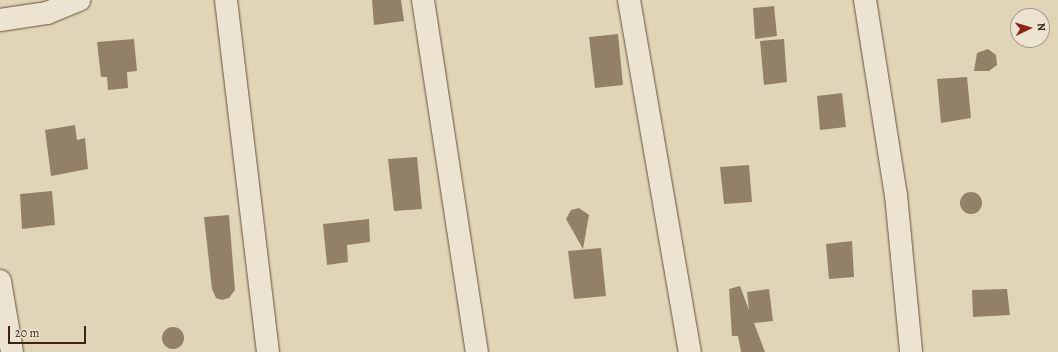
<!DOCTYPE html>
<html>
<head>
<meta charset="utf-8">
<style>
  body { margin:0 }
  #map { position:relative; width:1058px; height:352px; overflow:hidden; background:#e1d5b7; font-family:Alegreya,serif }
  div>[style] { position:absolute }
  [style*='--x'] { left:calc(var(--x)*1px); top:calc(var(--y)*1px); width:calc(var(--w)*1px); rotate:calc(var(--a)*1deg) }
  .building>* { inset:0; background:#928168 }
  .round { border-radius:50% }
  .roads { filter:drop-shadow(0 0 1px #65523b) drop-shadow(0 0 1px #65523b) }
  .minor>* { height:22px; margin:-11px; padding:0 11px; transform-origin:11px; border-radius:11px; background:#ece4d0 }
  span { translate:-50% -50%; white-space:nowrap; text-align:center; line-height:1.15; -webkit-text-stroke:3.5px #ece4d0; paint-order:stroke }
  .north { position:absolute; left:1010px; top:8px; width:40px; height:40px; box-sizing:border-box; background:#ece4d0; border:1px solid #a69884; border-radius:50%; rotate:85deg; font-size:11px; font-weight:700; line-height:16px; text-align:center; color:#3c2612 }
  .north::after { content:''; display:block; margin:auto; width:14px; height:18px; background:#8f2418; clip-path:polygon(50% 0,100% 100%,50% 72%,0 100%) }
  .scale { position:absolute; left:8px; top:326px; width:78px; height:18px; box-sizing:border-box; border:2px solid #3c2612; border-top:0; padding-left:5px; font-size:12px; line-height:14px; white-space:nowrap; color:#3c2612; -webkit-text-stroke:3px #ece4d0; paint-order:stroke }
</style>
</head>
<body>
<div id="map">
  <div class="building">
    <div style="clip-path:polygon(372px 0,401px 0,404px 21px,374px 25px)"></div>
    <div style="clip-path:polygon(774px 6px,777px 36px,755px 39px,753px 8px)"></div>
    <div style="clip-path:polygon(618px 34px,623px 85px,595px 88px,589px 37px)"></div>
    <div style="clip-path:polygon(134px 39px,137px 71px,127px 72px,128px 88px,108px 90px,107px 77px,101px 77px,97px 42px)"></div>
    <div style="clip-path:polygon(784px 39px,787px 82px,764px 85px,760px 41px)"></div>
    <div style="clip-path:polygon(988px 49px,996px 55px,997px 65px,989px 71px,974px 71px,977px 53px)"></div>
    <div style="clip-path:polygon(967px 77px,971px 118px,941px 123px,937px 79px)"></div>
    <div style="clip-path:polygon(842px 93px,846px 127px,820px 130px,817px 96px)"></div>
    <div style="clip-path:polygon(75px 125px,77px 140px,85px 138px,88px 169px,51px 176px,45px 130px)"></div>
    <div style="clip-path:polygon(417px 157px,422px 209px,394px 211px,388px 159px)"></div>
    <div style="clip-path:polygon(749px 165px,752px 202px,724px 204px,720px 167px)"></div>
    <div style="clip-path:polygon(52px 191px,55px 225px,22px 229px,20px 194px)"></div>
    <div class="round" style="left:960px;top:192px;width:22px;height:22px"></div>
    <div style="clip-path:polygon(579px 208px,589px 215px,583px 249px,566px 219px,571px 210px)"></div>
    <div style="clip-path:polygon(229px 215px,235px 290px,229px 298px,222px 300px,216px 298px,212px 289px,204px 217px)"></div>
    <div style="clip-path:polygon(369px 219px,370px 242px,347px 245px,348px 262px,327px 265px,323px 224px)"></div>
    <div style="clip-path:polygon(852px 241px,854px 277px,829px 279px,826px 244px)"></div>
    <div style="clip-path:polygon(601px 248px,606px 296px,574px 299px,568px 251px)"></div>
    <div style="clip-path:polygon(740px 286px,749px 310px,747px 292px,769px 289px,773px 321px,754px 323px,765px 352px,741px 352px,738px 336px,732px 336px,729px 289px)"></div>
    <div style="clip-path:polygon(1007px 289px,1010px 315px,973px 317px,972px 290px)"></div>
    <div class="round" style="left:162px;top:327px;width:22px;height:22px"></div>
  </div>
  <div class="roads">
    <div class="minor">
      <div style="--x:226;--y:0;--w:354;--a:83.2"></div>
      <div style="--x:423;--y:0;--w:356;--a:81.3"></div>
      <div style="--x:629;--y:0;--w:357;--a:80.2"></div>
      <div style="--x:865;--y:0;--w:197;--a:81"></div>
      <div style="--x:896;--y:195;--w:158;--a:84.5"></div>
      <div style="--x:0;--y:20;--w:48;--a:-8.5"></div>
      <div style="--x:47;--y:13;--w:35;--a:-22"></div>
      <div style="--x:0;--y:281;--w:72;--a:80.4"></div>
    </div>
  </div>
  <div class="north">N</div>
  <div class="scale">20 m</div>
</div>
</body>
</html>
